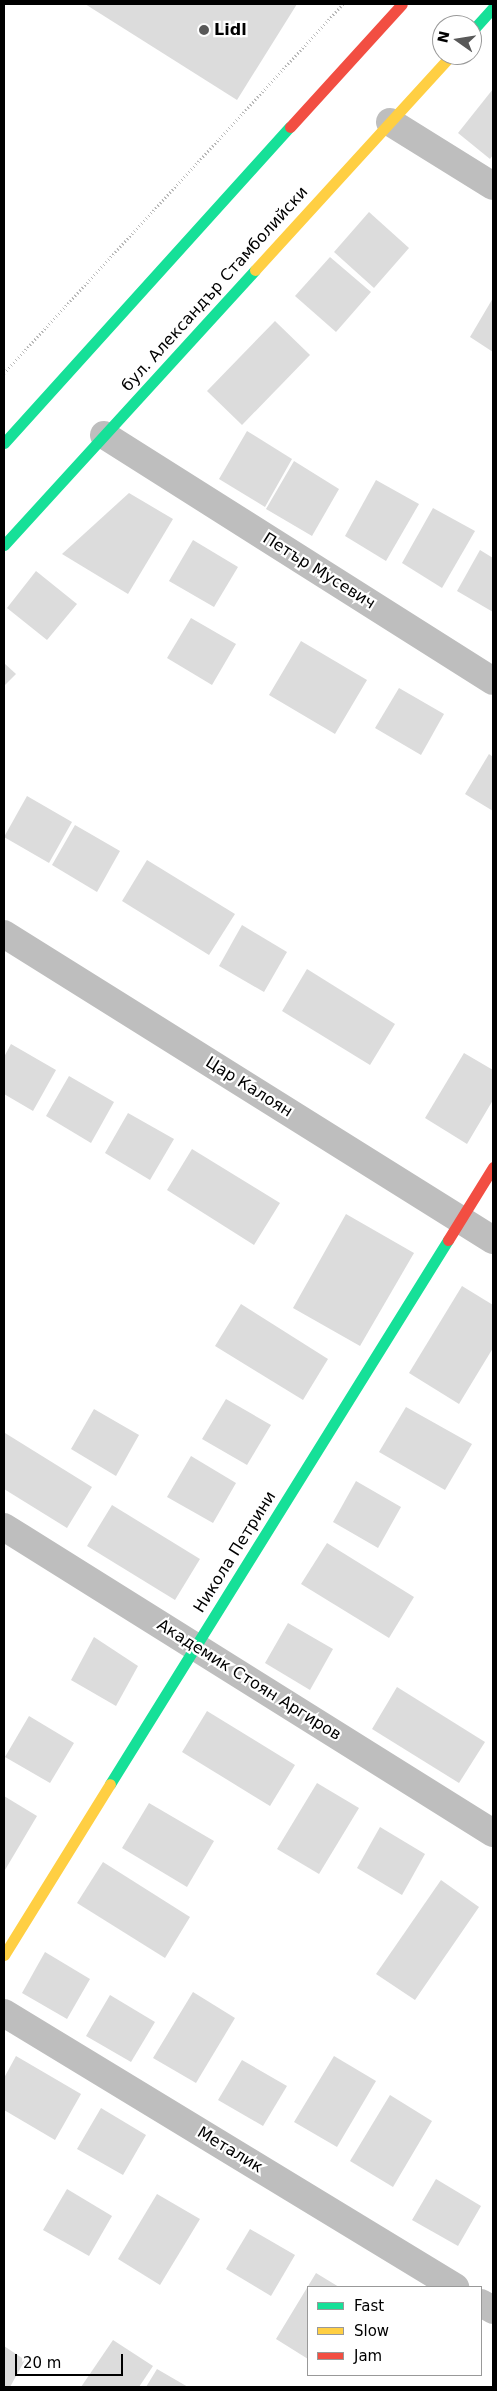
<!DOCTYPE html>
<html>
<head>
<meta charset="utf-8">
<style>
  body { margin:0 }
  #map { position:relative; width:497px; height:2391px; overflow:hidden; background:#fff; font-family:"DejaVu Sans",sans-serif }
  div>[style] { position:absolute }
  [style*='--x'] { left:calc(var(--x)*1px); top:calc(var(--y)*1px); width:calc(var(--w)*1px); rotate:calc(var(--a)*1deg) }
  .building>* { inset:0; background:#dcdcdc }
  .path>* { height:3px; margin-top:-1.5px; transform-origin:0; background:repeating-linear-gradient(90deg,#b8b8b8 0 1px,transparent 0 3.5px) }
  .street>* { height:28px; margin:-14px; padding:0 14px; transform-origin:14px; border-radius:14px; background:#bebebe }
  .fast>* { height:11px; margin:-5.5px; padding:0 5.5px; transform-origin:5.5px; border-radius:5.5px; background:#16e098 }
  .slow>* { height:11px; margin:-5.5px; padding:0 5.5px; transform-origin:5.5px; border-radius:5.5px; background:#ffcf43 }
  .jam>* { height:11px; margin:-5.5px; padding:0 5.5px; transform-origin:5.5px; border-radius:5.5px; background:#f24e42 }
  .dots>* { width:14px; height:14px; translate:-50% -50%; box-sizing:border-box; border:2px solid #fff; border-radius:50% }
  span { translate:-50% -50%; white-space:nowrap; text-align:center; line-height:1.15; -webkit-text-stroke:4.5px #fff; paint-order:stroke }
  .poi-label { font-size:16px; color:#000; font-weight:700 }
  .left { translate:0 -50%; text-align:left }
  .street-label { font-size:16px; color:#000 }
  .frame { position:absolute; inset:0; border:5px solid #000; pointer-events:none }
  .legend { position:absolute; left:307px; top:2286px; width:175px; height:90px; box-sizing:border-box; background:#fff; border:1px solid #999; margin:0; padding:6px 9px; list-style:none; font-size:15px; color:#000 }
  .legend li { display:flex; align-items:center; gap:10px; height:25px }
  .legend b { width:25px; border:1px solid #999 }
  .north { position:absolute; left:432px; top:15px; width:50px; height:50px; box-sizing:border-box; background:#fff; border:1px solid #999; border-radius:50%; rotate:283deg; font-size:14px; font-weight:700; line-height:20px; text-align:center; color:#000 }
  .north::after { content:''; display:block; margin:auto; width:18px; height:22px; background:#595959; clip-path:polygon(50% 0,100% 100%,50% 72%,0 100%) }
  .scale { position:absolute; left:15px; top:2354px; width:108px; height:22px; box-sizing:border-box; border:2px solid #000; border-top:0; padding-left:6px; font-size:15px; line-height:18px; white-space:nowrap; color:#000; -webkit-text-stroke:4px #fff; paint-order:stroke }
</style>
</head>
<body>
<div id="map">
  <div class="building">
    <div style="clip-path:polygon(85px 4px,297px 4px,237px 100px)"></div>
    <div style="clip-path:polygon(493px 89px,493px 155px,490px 159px,458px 133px)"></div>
    <div style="clip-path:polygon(369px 212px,409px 248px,374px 288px,334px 252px)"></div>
    <div style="clip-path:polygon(330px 257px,371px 292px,336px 332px,295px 296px)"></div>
    <div style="clip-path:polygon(493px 298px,493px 352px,470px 337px)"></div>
    <div style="clip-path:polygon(275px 321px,310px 355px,242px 425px,207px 391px)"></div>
    <div style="clip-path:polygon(247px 431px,292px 459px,265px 507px,219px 479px)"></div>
    <div style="clip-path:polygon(294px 461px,339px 489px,312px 536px,266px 509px)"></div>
    <div style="clip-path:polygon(376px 480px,419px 504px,386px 561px,345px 536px)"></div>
    <div style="clip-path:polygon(129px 493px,173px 519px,128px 594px,62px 554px)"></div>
    <div style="clip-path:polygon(433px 508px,475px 531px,442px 588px,402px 563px)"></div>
    <div style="clip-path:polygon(193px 540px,238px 567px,214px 607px,169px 581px)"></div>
    <div style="clip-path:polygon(480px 550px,493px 558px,493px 612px,457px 591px)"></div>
    <div style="clip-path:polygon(36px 571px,77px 604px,47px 640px,7px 608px)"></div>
    <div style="clip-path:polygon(191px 618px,236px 644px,212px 685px,167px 658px)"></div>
    <div style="clip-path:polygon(301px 641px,367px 680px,335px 734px,269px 695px)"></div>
    <div style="clip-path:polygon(4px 663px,16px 674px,4px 686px)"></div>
    <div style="clip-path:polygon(399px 688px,444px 714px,421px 755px,375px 728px)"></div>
    <div style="clip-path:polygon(489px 754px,493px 757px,493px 811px,465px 794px)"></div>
    <div style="clip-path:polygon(27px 796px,72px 822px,49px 863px,4px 837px)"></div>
    <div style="clip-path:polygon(75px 825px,120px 851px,97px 892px,52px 865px)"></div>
    <div style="clip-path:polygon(147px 860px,235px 914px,209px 955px,122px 901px)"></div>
    <div style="clip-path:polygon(242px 925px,287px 952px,264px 992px,219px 966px)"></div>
    <div style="clip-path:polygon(307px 969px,395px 1024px,370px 1065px,282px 1011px)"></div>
    <div style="clip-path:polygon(11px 1044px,56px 1070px,33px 1111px,4px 1094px,4px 1057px)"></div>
    <div style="clip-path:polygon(464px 1053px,493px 1070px,493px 1100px,467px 1144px,425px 1118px)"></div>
    <div style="clip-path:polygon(69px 1076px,114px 1102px,91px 1143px,46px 1116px)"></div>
    <div style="clip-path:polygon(128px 1113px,174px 1139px,150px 1180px,105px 1153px)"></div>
    <div style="clip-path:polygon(192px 1149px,280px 1203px,254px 1245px,167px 1190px)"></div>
    <div style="clip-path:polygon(346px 1214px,414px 1253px,360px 1346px,293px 1308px)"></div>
    <div style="clip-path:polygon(462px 1286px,493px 1305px,493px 1348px,459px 1404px,409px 1373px)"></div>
    <div style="clip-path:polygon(241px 1304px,328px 1359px,303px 1400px,215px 1346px)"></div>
    <div style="clip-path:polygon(226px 1399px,271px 1425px,247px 1465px,202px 1439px)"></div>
    <div style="clip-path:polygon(406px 1407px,472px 1444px,445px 1490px,379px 1452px)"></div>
    <div style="clip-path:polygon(94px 1409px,139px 1435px,116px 1476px,71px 1449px)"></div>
    <div style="clip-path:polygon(5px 1433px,92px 1487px,67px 1528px,4px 1489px)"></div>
    <div style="clip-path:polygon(191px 1456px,236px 1483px,213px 1523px,167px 1497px)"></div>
    <div style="clip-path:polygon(356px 1481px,401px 1507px,378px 1548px,333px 1522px)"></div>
    <div style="clip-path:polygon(112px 1505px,200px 1559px,175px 1600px,87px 1546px)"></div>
    <div style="clip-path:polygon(327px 1543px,414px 1597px,389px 1638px,301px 1584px)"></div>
    <div style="clip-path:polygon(288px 1623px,333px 1649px,310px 1690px,265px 1663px)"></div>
    <div style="clip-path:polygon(94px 1637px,138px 1666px,116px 1706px,71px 1680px)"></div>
    <div style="clip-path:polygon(397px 1687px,485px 1742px,459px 1783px,372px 1729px)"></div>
    <div style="clip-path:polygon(207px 1711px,295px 1765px,270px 1806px,182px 1752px)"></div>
    <div style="clip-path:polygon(29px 1716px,74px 1743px,50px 1783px,5px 1757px)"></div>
    <div style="clip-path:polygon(317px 1783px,359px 1808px,319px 1874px,277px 1849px)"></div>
    <div style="clip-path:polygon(4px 1796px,37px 1816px,5px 1870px,4px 1869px)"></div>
    <div style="clip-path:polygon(149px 1803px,214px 1841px,187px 1887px,122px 1848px)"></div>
    <div style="clip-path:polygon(380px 1827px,425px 1854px,402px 1895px,357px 1868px)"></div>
    <div style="clip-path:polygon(103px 1862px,190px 1917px,165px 1958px,77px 1903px)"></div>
    <div style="clip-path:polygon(441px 1880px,479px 1907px,415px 2000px,376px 1974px)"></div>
    <div style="clip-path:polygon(45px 1952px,90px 1979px,67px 2019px,22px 1993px)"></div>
    <div style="clip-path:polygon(193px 1992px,235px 2018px,196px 2083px,153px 2058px)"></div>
    <div style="clip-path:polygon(110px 1995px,155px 2022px,131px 2062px,86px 2036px)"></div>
    <div style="clip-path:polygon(16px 2056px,81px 2094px,55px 2140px,4px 2110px,4px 2078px)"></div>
    <div style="clip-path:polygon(334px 2056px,376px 2081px,337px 2147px,294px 2122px)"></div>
    <div style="clip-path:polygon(242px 2060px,287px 2086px,263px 2126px,218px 2100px)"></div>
    <div style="clip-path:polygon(390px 2095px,432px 2121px,393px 2187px,350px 2161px)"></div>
    <div style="clip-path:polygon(101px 2108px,146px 2135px,123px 2175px,77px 2149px)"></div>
    <div style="clip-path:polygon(436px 2179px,481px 2206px,458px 2246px,412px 2220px)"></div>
    <div style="clip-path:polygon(67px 2189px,112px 2216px,89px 2256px,43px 2230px)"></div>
    <div style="clip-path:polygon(157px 2194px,200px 2219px,160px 2285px,118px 2259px)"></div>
    <div style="clip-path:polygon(250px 2229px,295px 2255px,271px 2296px,226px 2269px)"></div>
    <div style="clip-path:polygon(316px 2273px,339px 2287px,308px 2287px,308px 2359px,276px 2339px)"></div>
    <div style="clip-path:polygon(113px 2340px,153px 2366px,139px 2387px,81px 2387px)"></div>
    <div style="clip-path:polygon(4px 2346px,25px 2360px,10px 2387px,4px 2387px)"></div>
    <div style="clip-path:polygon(157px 2369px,188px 2387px,146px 2387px)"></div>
  </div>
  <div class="path">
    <div style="--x:4;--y:373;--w:501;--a:-47.43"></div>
  </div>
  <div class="street">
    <div style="--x:390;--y:122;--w:121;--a:31.9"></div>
    <div style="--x:104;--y:435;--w:460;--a:32.3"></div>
    <div style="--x:4;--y:934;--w:577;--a:32.04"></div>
    <div style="--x:4;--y:1527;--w:577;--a:32.04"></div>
    <div style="--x:4;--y:2013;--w:528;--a:31.28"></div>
    <div style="--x:481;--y:2303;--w:14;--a:30"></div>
  </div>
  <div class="fast">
    <div style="--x:472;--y:31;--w:31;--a:-48"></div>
    <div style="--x:4;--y:443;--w:426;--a:-47.9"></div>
    <div style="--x:4;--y:545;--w:372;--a:-47.6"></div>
    <div style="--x:110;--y:1784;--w:640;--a:-58.15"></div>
  </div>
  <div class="slow">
    <div style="--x:255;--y:270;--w:291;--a:-47.6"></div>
    <div style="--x:4;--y:1955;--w:201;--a:-58.2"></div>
  </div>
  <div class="jam">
    <div style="--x:290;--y:127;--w:166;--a:-47.7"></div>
    <div style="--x:448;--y:1240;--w:86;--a:-58.3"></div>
  </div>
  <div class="dots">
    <div style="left:204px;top:30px;background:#595959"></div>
  </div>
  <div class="poi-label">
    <span class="left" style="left:214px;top:30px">Lidl</span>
  </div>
  <div class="street-label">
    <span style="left:215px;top:289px;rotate:-48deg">бул. Александър Стамболийски</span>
    <span style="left:319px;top:571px;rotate:32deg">Петър Мусевич</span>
    <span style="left:249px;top:1087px;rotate:32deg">Цар Калоян</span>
    <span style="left:235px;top:1552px;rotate:-58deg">Никола Петрини</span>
    <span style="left:249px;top:1680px;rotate:32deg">Академик Стоян Аргиров</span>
    <span style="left:230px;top:2150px;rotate:31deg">Металик</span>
  </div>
  <div class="frame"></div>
  <ul class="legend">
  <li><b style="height:6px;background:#16e098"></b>Fast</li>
  <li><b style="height:6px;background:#ffcf43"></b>Slow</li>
  <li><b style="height:6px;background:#f24e42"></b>Jam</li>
  </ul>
  <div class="north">N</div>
  <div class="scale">20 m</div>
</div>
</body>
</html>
